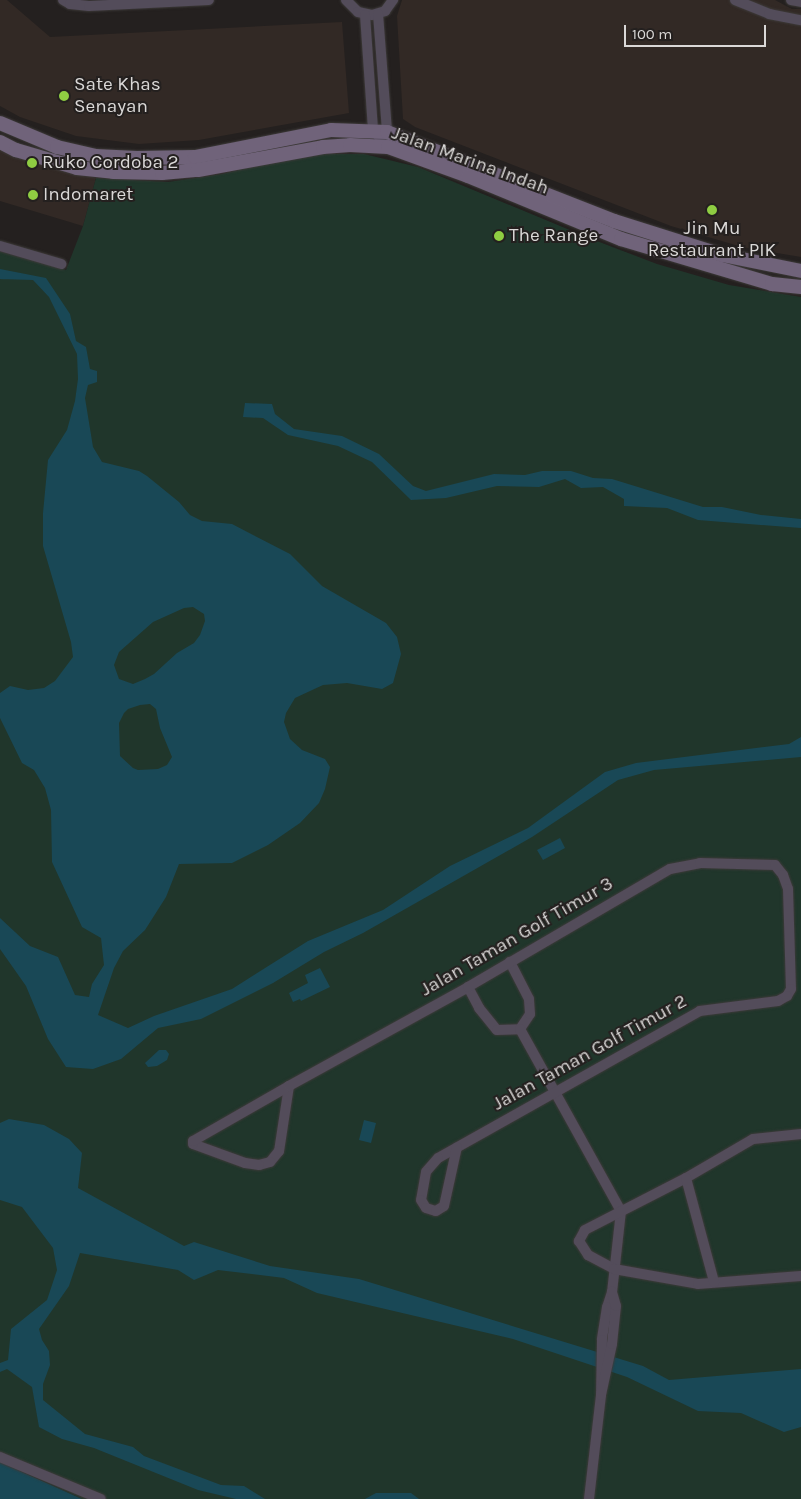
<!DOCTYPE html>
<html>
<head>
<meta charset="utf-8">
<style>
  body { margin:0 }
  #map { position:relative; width:801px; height:1499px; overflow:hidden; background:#24201f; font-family:Karla,sans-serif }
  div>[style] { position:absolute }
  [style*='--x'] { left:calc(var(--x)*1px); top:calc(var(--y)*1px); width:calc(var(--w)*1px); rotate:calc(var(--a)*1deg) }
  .built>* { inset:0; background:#322925 }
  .green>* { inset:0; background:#20362b }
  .water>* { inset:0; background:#194856 }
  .roads { filter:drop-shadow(0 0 1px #3d3a39) drop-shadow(0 0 1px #3d3a39) }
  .street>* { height:10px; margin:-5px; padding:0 5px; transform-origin:5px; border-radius:5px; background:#534c5a }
  .secondary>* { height:14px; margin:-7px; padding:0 7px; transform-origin:7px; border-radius:7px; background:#70637a }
  .dots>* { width:14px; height:14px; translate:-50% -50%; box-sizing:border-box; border:2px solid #24201f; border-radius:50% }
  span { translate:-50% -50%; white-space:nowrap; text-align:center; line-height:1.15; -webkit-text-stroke:4px #24201f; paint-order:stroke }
  .poi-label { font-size:19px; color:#dad8d7 }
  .left { translate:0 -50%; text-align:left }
  .street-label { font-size:19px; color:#dad8d7 }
  .scale { position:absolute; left:624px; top:25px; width:142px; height:22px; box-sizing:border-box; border:2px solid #dad8d7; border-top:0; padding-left:6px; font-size:15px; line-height:18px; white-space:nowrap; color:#dad8d7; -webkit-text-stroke:4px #24201f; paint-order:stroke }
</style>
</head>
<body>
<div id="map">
  <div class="built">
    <div style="clip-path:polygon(0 0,7px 0,50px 37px,342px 22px,349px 113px,199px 140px,139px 144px,76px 136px,20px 117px,0 106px)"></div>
    <div style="clip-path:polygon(402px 0,775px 0,792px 9px,801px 9px,801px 257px,742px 247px,671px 226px,415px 127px,403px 119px,397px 16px)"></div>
    <div style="clip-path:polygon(0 150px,16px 157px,96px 178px,83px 226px,0 201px)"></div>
  </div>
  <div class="green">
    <div style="clip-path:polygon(305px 154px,364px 154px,418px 167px,589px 238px,657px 264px,729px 285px,801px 297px,801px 1499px,82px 1499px,0 1462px,0 251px,66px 270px,83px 226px,96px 178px,168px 182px,222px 174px)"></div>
  </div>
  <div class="water">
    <div style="clip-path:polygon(evenodd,0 269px,46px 278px,70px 314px,76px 341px,86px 347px,90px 369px,97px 371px,97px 382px,88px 385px,85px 398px,93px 447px,102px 462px,139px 471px,147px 476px,179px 502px,190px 515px,202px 521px,232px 524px,290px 554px,322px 586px,386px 623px,397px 637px,401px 654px,393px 683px,382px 689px,347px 683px,323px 685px,295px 698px,286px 713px,284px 722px,290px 739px,302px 750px,325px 759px,330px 767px,325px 789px,319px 803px,300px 823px,268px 845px,232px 863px,179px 864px,166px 897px,145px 930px,123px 951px,114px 968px,98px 1015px,128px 1028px,154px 1016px,232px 989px,308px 941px,383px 910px,450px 866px,528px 828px,605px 772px,636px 763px,789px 744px,801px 737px,801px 757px,654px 770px,618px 780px,532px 837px,363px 933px,324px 952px,273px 983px,201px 1019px,158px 1028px,121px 1059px,93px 1069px,66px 1067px,48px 1039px,26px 986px,0 949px,0 918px,30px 946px,58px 957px,75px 995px,89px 997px,92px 984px,104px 965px,101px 938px,82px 927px,52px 862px,51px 810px,45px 788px,34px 770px,22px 763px,0 718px,0 693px,10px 686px,28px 690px,44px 688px,55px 681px,73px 657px,71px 642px,43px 546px,43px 513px,48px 460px,67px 430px,75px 401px,78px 379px,77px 354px,49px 297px,33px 280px,0 279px,0 269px,193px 607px,204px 614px,205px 621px,200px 635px,194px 643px,177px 653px,154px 674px,145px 679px,133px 684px,119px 679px,114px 665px,119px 652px,153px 622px,184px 608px,193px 607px,0 269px,150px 704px,156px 709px,160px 728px,172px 757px,167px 765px,158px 769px,138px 770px,133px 768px,120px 756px,119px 723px,124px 713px,128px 709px,140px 705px,150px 704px)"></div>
    <div style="clip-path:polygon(245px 403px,272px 404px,275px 414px,294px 429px,342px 436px,379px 454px,413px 486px,426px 491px,494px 474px,525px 475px,542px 471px,571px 471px,593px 478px,612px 479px,703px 507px,722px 507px,761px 515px,801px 519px,801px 528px,698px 520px,667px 508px,624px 506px,624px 499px,603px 487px,581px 488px,565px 479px,539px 487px,497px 486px,446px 498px,411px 500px,372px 462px,338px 446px,288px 435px,263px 418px,243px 417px)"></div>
    <div style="clip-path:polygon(560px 838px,565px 848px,543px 860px,537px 850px)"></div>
    <div style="clip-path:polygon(320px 968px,330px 987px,301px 1001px,300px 999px,293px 1002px,289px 993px,308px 983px,305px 975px)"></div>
    <div style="clip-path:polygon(159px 1050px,166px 1050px,169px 1054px,167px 1060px,157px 1066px,148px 1067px,145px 1063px)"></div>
    <div style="clip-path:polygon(9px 1119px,44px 1125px,69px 1139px,82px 1153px,78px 1188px,184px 1246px,194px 1242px,270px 1266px,359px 1279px,643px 1366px,669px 1380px,801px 1369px,801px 1427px,784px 1432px,741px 1413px,698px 1411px,627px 1377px,513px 1339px,317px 1293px,284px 1278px,218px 1270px,194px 1280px,178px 1270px,80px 1253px,69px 1286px,39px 1329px,42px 1340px,49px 1351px,50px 1365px,43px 1384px,43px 1400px,85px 1434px,133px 1447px,144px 1456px,221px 1485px,244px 1486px,265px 1499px,236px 1499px,198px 1490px,94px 1448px,62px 1439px,39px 1427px,32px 1387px,7px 1369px,0 1372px,0 1363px,8px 1360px,11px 1329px,47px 1300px,57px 1270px,53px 1248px,22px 1207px,0 1200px,0 1123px)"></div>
    <div style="clip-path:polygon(364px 1120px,376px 1123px,371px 1143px,359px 1140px)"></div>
    <div style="clip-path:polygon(0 1462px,82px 1499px,0 1499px)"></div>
    <div style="clip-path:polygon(376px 1493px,411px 1493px,419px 1499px,365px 1499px)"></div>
  </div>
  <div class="roads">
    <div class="street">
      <div style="--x:63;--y:0;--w:8;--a:30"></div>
      <div style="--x:70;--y:4;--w:19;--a:6"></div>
      <div style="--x:89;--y:6;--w:120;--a:-2.9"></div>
      <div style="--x:346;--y:0;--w:17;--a:45"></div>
      <div style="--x:358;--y:12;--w:14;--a:12"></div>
      <div style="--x:372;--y:15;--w:14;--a:-17"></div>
      <div style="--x:385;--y:11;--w:14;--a:-54"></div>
      <div style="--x:735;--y:0;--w:37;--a:22"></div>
      <div style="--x:769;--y:14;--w:33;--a:11"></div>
      <div style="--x:791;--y:0;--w:10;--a:11"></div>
      <div style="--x:378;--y:14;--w:118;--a:85.6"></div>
      <div style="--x:365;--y:15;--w:115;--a:86"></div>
      <div style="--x:373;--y:130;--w:23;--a:49"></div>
      <div style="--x:0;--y:246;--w:64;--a:16.4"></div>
      <div style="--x:468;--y:987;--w:24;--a:62"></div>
      <div style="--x:479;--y:1008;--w:28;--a:51"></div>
      <div style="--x:497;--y:1030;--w:23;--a:-2"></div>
      <div style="--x:520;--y:1029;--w:18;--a:-56"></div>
      <div style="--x:530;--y:1014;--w:15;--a:-94"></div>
      <div style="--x:529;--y:999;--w:42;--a:-117.2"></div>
      <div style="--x:520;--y:1029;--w:208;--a:61"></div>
      <div style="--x:621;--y:1211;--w:81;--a:96.3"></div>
      <div style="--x:612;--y:1292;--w:16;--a:108"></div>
      <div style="--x:607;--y:1307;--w:33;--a:99"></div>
      <div style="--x:602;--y:1340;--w:55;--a:91"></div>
      <div style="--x:289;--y:1086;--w:66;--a:98.7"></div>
      <div style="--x:279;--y:1151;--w:14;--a:129"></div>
      <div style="--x:270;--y:1162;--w:11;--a:165"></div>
      <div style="--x:259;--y:1165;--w:14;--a:-172"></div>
      <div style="--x:245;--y:1163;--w:55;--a:-159.9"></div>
      <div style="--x:193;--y:1144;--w:3;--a:-90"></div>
      <div style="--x:193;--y:1141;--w:111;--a:-29.8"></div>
      <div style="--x:289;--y:1086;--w:205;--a:-28.9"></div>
      <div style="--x:468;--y:987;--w:234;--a:-30.3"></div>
      <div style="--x:670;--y:869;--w:31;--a:-11"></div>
      <div style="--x:700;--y:863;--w:75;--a:1.5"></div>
      <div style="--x:775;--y:865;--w:13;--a:51"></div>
      <div style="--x:783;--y:875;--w:15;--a:70"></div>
      <div style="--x:788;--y:889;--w:100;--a:88.3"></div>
      <div style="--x:791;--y:989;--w:8;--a:120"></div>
      <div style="--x:787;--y:996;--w:10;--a:151"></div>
      <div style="--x:778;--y:1001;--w:79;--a:172.7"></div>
      <div style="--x:700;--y:1011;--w:300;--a:150.7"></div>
      <div style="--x:438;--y:1158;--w:18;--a:131"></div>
      <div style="--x:426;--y:1172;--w:28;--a:100"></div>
      <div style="--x:421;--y:1200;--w:9;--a:58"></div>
      <div style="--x:426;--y:1208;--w:10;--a:17"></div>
      <div style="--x:436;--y:1211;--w:9;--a:-32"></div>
      <div style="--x:444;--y:1206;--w:60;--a:-77.6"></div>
      <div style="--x:801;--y:1134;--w:48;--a:174.1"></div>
      <div style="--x:753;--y:1139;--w:78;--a:149.8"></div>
      <div style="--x:686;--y:1178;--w:114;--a:152.8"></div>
      <div style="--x:585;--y:1230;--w:13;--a:119"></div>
      <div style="--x:579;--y:1241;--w:17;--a:57"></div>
      <div style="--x:588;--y:1255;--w:30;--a:28"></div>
      <div style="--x:614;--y:1269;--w:85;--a:10.1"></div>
      <div style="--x:698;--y:1284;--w:103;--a:-4.4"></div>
      <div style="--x:686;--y:1178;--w:108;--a:74.9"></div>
      <div style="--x:0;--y:1457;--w:109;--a:22.6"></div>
      <div style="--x:589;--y:1499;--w:105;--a:-83.4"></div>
      <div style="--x:601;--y:1395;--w:52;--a:-77.8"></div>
      <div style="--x:612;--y:1344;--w:38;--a:-84"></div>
      <div style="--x:616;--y:1306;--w:15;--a:-106"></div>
    </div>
    <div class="secondary">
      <div style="--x:0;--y:123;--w:62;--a:22.8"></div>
      <div style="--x:57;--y:147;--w:39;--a:13"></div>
      <div style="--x:95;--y:156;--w:42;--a:2.7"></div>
      <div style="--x:137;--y:158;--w:58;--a:-1"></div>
      <div style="--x:195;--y:157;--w:139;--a:-11.2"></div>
      <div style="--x:331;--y:130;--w:56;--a:2"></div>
      <div style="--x:387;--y:132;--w:244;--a:21.4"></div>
      <div style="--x:614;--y:221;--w:113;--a:17.5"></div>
      <div style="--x:722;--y:255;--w:81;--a:11.4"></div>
      <div style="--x:0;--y:142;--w:18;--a:27"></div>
      <div style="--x:16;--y:150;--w:64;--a:16.4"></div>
      <div style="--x:77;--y:168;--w:36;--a:6"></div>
      <div style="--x:113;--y:172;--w:49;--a:1.2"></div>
      <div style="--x:162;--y:173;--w:36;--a:-5"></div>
      <div style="--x:198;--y:170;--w:127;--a:-10.4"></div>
      <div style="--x:323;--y:147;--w:27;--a:-4"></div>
      <div style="--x:350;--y:145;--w:38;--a:3"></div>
      <div style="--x:388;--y:147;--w:85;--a:19.9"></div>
      <div style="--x:468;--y:176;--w:165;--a:22.4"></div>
      <div style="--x:621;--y:239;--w:158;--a:16.6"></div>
      <div style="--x:772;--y:284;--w:29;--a:6"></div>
    </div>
  </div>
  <div class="dots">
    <div style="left:64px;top:96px;background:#8fcd42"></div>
    <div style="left:32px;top:163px;background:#8fcd42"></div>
    <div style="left:33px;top:195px;background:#8fcd42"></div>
    <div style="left:712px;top:210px;background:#8fcd42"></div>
    <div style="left:499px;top:236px;background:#8fcd42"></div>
  </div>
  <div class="poi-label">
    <span class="left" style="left:74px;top:96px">Sate Khas<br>Senayan</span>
    <span class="left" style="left:42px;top:163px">Ruko Cordoba 2</span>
    <span class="left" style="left:43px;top:195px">Indomaret</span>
    <span style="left:712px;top:240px">Jin Mu<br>Restaurant PIK</span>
    <span class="left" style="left:509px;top:236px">The Range</span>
  </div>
  <div class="street-label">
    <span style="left:470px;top:161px;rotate:20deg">Jalan Marina Indah</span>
    <span style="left:517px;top:937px;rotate:-30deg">Jalan Taman Golf Timur 3</span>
    <span style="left:590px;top:1053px;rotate:-29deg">Jalan Taman Golf Timur 2</span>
  </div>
  <div class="scale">100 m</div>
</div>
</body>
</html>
